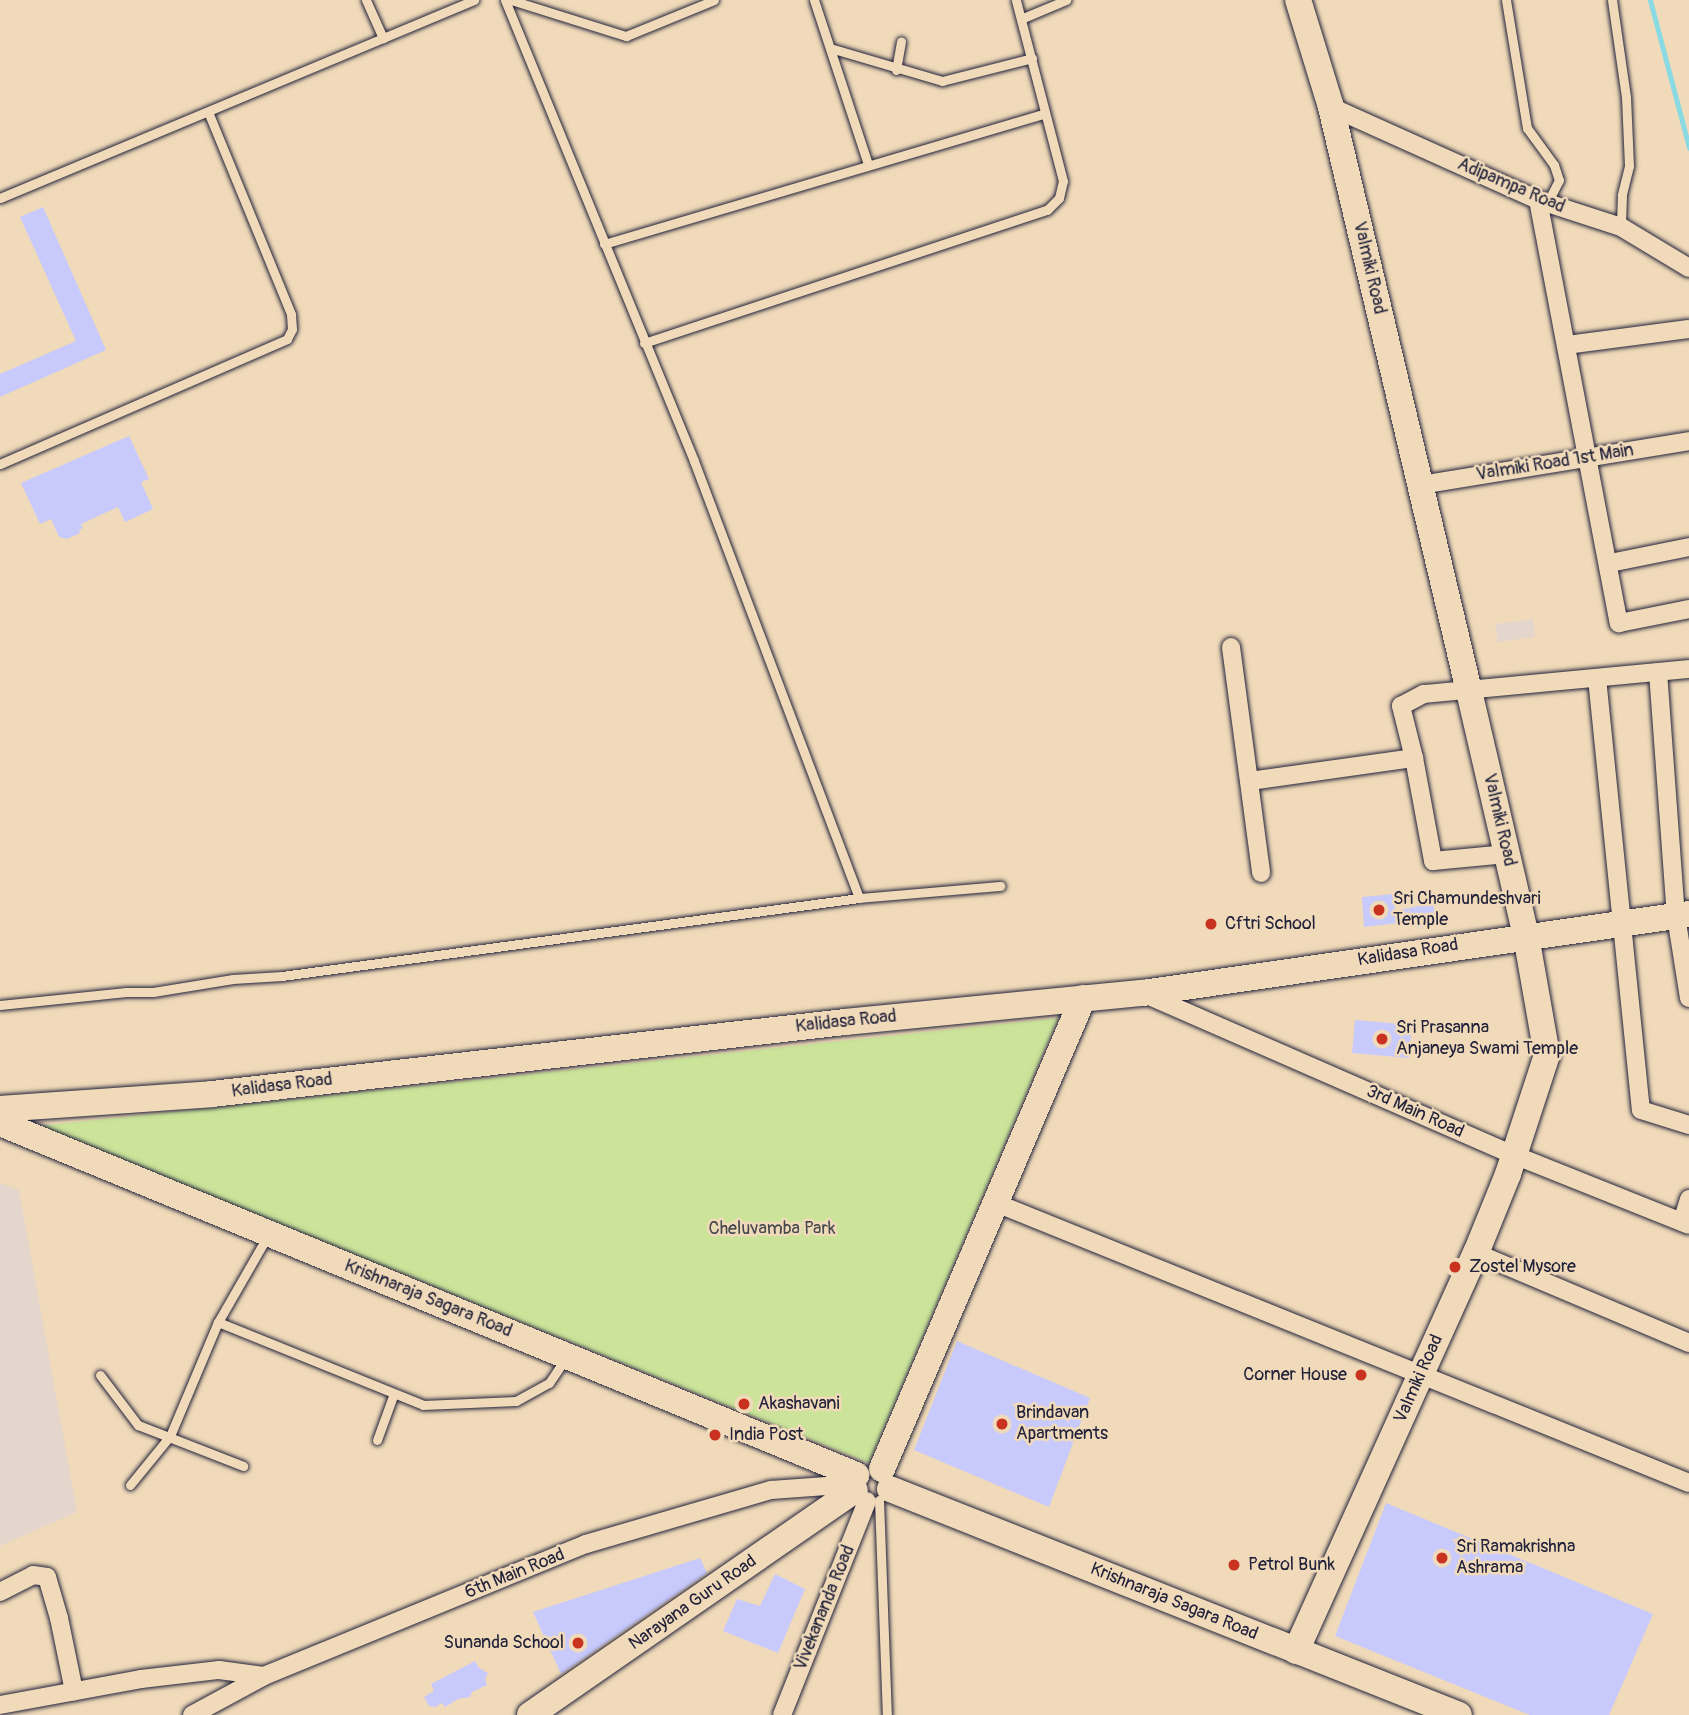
<!DOCTYPE html>
<html>
<head>
<meta charset="utf-8">
<style>
  body { margin:0 }
  #map { position:relative; width:1689px; height:1715px; overflow:hidden; background:#f0dab9; font-family:Pangolin,sans-serif }
  div>[style] { position:absolute }
  [style*='--x'] { left:calc(var(--x)*1px); top:calc(var(--y)*1px); width:calc(var(--w)*1px); rotate:calc(var(--a)*1deg) }
  .built>* { inset:0; background:#e4d5cd }
  .green>* { inset:0; background:#cbe49a }
  .stream>* { height:5px; margin:-2.5px; padding:0 2.5px; transform-origin:2.5px; border-radius:2.5px; background:#89dae2 }
  .building>* { inset:0; background:#c8cafc }
  .roads { filter:drop-shadow(0 0 2px #22223b) drop-shadow(0 0 2px #22223b) }
  .lane>* { height:9px; margin:-4.5px; padding:0 4.5px; transform-origin:4.5px; border-radius:4.5px; background:#f0dab9 }
  .street>* { height:18px; margin:-9px; padding:0 9px; transform-origin:9px; border-radius:9px; background:#f0dab9 }
  .secondary>* { height:26px; margin:-13px; padding:0 13px; transform-origin:13px; border-radius:13px; background:#f0dab9 }
  .dots>* { width:19px; height:19px; translate:-50% -50%; box-sizing:border-box; border:4px solid #f0dab9; border-radius:50% }
  span { translate:-50% -50%; white-space:nowrap; text-align:center; line-height:1.15; -webkit-text-stroke:5px #f0dab9; paint-order:stroke }
  .street-label { font-size:18px; color:#22223b }
  .poi-label { font-size:18px; color:#22223b }
  .left { translate:0 -50%; text-align:left }
  .right { translate:-100% -50%; text-align:right }
  .park-label { font-size:18px; color:#44494e }
</style>
</head>
<body>
<div id="map">
  <div class="built">
    <div style="clip-path:polygon(1533px 619px,1535px 637px,1498px 642px,1495px 624px)"></div>
    <div style="clip-path:polygon(0 1183px,19px 1190px,77px 1512px,0 1546px)"></div>
  </div>
  <div class="green">
    <div style="clip-path:polygon(1058px 1018px,869px 1463px,38px 1126px)"></div>
  </div>
  <div class="stream">
    <div style="--x:1650;--y:0;--w:153;--a:75.2"></div>
  </div>
  <div class="building">
    <div style="clip-path:polygon(43px 207px,106px 350px,0 397px,0 374px,76px 341px,20px 217px)"></div>
    <div style="clip-path:polygon(129px 436px,149px 479px,141px 482px,153px 509px,125px 522px,118px 507px,81px 524px,83px 528px,79px 530px,80px 533px,67px 539px,59px 537px,51px 519px,40px 524px,21px 483px)"></div>
    <div style="clip-path:polygon(1393px 894px,1395px 911px,1433px 903px,1437px 924px,1417px 928px,1415px 921px,1364px 927px,1362px 897px)"></div>
    <div style="clip-path:polygon(1355px 1020px,1412px 1025px,1409px 1058px,1352px 1053px)"></div>
    <div style="clip-path:polygon(957px 1341px,1090px 1398px,1049px 1507px,914px 1450px)"></div>
    <div style="clip-path:polygon(1386px 1503px,1653px 1614px,1609px 1715px,1530px 1715px,1335px 1636px)"></div>
    <div style="clip-path:polygon(700px 1558px,707px 1573px,561px 1674px,533px 1612px)"></div>
    <div style="clip-path:polygon(775px 1574px,805px 1589px,778px 1653px,723px 1631px,737px 1599px,760px 1606px)"></div>
    <div style="clip-path:polygon(475px 1661px,479px 1668px,488px 1673px,485px 1679px,487px 1685px,472px 1692px,470px 1697px,458px 1699px,445px 1707px,442px 1703px,435px 1707px,429px 1706px,424px 1697px,434px 1691px,431px 1684px)"></div>
  </div>
  <div class="roads">
    <div class="lane">
      <div style="--x:366;--y:0;--w:42;--a:65.9"></div>
      <div style="--x:505;--y:0;--w:498;--a:67.7"></div>
      <div style="--x:694;--y:461;--w:467;--a:69.3"></div>
      <div style="--x:511;--y:0;--w:121;--a:17.4"></div>
      <div style="--x:626;--y:36;--w:95;--a:-22.2"></div>
      <div style="--x:814;--y:0;--w:173;--a:71.8"></div>
      <div style="--x:1506;--y:0;--w:130;--a:80.7"></div>
      <div style="--x:1527;--y:128;--w:46;--a:53.9"></div>
      <div style="--x:1554;--y:165;--w:16;--a:72"></div>
      <div style="--x:1559;--y:180;--w:27;--a:117"></div>
      <div style="--x:1612;--y:0;--w:98;--a:81.8"></div>
      <div style="--x:1626;--y:97;--w:69;--a:87.5"></div>
      <div style="--x:1629;--y:166;--w:30;--a:104"></div>
      <div style="--x:1622;--y:195;--w:32;--a:92"></div>
      <div style="--x:1023;--y:18;--w:47;--a:-22.7"></div>
      <div style="--x:830;--y:48;--w:117;--a:16.4"></div>
      <div style="--x:942;--y:81;--w:93;--a:-14.3"></div>
      <div style="--x:896;--y:70;--w:29;--a:-80"></div>
      <div style="--x:0;--y:198;--w:514;--a:-22.67"></div>
      <div style="--x:604;--y:244;--w:460;--a:-16.5"></div>
      <div style="--x:644;--y:343;--w:424;--a:-18.3"></div>
      <div style="--x:1047;--y:210;--w:17;--a:-45"></div>
      <div style="--x:1059;--y:198;--w:17;--a:-77"></div>
      <div style="--x:1063;--y:181;--w:187;--a:-104.6"></div>
      <div style="--x:0;--y:464;--w:313;--a:-23.5"></div>
      <div style="--x:287;--y:339;--w:11;--a:-63"></div>
      <div style="--x:292;--y:329;--w:15;--a:-94"></div>
      <div style="--x:291;--y:314;--w:218;--a:-112.3"></div>
      <div style="--x:0;--y:1005;--w:127;--a:-5.9"></div>
      <div style="--x:126;--y:992;--w:27;--a:0"></div>
      <div style="--x:153;--y:992;--w:81;--a:-9.2"></div>
      <div style="--x:233;--y:979;--w:49;--a:-3.5"></div>
      <div style="--x:282;--y:976;--w:582;--a:-7.7"></div>
      <div style="--x:859;--y:898;--w:142;--a:-4.9"></div>
      <div style="--x:218;--y:1322;--w:100;--a:-60.1"></div>
      <div style="--x:100;--y:1375;--w:63;--a:52.8"></div>
      <div style="--x:138;--y:1425;--w:113;--a:21.3"></div>
      <div style="--x:377;--y:1440;--w:47;--a:-70"></div>
      <div style="--x:130;--y:1485;--w:63;--a:-50.8"></div>
      <div style="--x:170;--y:1436;--w:124;--a:-67.2"></div>
      <div style="--x:218;--y:1322;--w:221;--a:22"></div>
      <div style="--x:423;--y:1405;--w:93;--a:-2.5"></div>
      <div style="--x:516;--y:1401;--w:38;--a:-29"></div>
      <div style="--x:549;--y:1383;--w:30;--a:-56"></div>
      <div style="--x:879;--y:1500;--w:215;--a:87.9"></div>
    </div>
    <div class="street">
      <div style="--x:1331;--y:107;--w:227;--a:24.2"></div>
      <div style="--x:1538;--y:200;--w:87;--a:18"></div>
      <div style="--x:1621;--y:227;--w:79;--a:31.1"></div>
      <div style="--x:1538;--y:200;--w:431;--a:79.2"></div>
      <div style="--x:1619;--y:623;--w:71;--a:-11.3"></div>
      <div style="--x:1567;--y:345;--w:123;--a:-7.5"></div>
      <div style="--x:1421;--y:485;--w:272;--a:-9.3"></div>
      <div style="--x:1610;--y:563;--w:81;--a:-11.4"></div>
      <div style="--x:1231;--y:647;--w:228;--a:82.4"></div>
      <div style="--x:1658;--y:672;--w:245;--a:85.8"></div>
      <div style="--x:1676;--y:916;--w:83;--a:81"></div>
      <div style="--x:1597;--y:678;--w:434;--a:84.2"></div>
      <div style="--x:1641;--y:1110;--w:50;--a:17.4"></div>
      <div style="--x:1414;--y:758;--w:105;--a:79.5"></div>
      <div style="--x:1433;--y:861;--w:74;--a:-5.4"></div>
      <div style="--x:1250;--y:781;--w:166;--a:-8"></div>
      <div style="--x:1414;--y:758;--w:54;--a:-104"></div>
      <div style="--x:1401;--y:706;--w:26;--a:-28"></div>
      <div style="--x:1424;--y:694;--w:266;--a:-5.4"></div>
      <div style="--x:1145;--y:994;--w:403;--a:23.6"></div>
      <div style="--x:1514;--y:1155;--w:188;--a:21.8"></div>
      <div style="--x:996;--y:1203;--w:747;--a:22"></div>
      <div style="--x:1682;--y:1222;--w:24;--a:-73"></div>
      <div style="--x:1476;--y:1253;--w:231;--a:22.9"></div>
      <div style="--x:0;--y:1592;--w:37;--a:-27"></div>
      <div style="--x:33;--y:1575;--w:14;--a:8"></div>
      <div style="--x:47;--y:1577;--w:43;--a:73.7"></div>
      <div style="--x:59;--y:1618;--w:75;--a:78.4"></div>
      <div style="--x:0;--y:1705;--w:143;--a:-10.4"></div>
      <div style="--x:141;--y:1679;--w:79;--a:-6.6"></div>
      <div style="--x:219;--y:1670;--w:45;--a:7.6"></div>
      <div style="--x:192;--y:1715;--w:82;--a:-28.4"></div>
      <div style="--x:264;--y:1676;--w:348;--a:-22.3"></div>
      <div style="--x:586;--y:1544;--w:193;--a:-16.3"></div>
      <div style="--x:771;--y:1490;--w:83;--a:-4.1"></div>
      <div style="--x:782;--y:1715;--w:230;--a:-68.3"></div>
    </div>
    <div class="secondary">
      <div style="--x:0;--y:1109;--w:213;--a:-4"></div>
      <div style="--x:212;--y:1094;--w:637;--a:-6.49"></div>
      <div style="--x:845;--y:1022;--w:299;--a:-5.6"></div>
      <div style="--x:1143;--y:993;--w:552;--a:-8.23"></div>
      <div style="--x:0;--y:1123;--w:926;--a:22.35"></div>
      <div style="--x:882;--y:1469;--w:512;--a:-66.89"></div>
      <div style="--x:890;--y:1489;--w:612;--a:21.66"></div>
      <div style="--x:1296;--y:1651;--w:437;--a:-65.7"></div>
      <div style="--x:1476;--y:1253;--w:85;--a:-67.9"></div>
      <div style="--x:1508;--y:1174;--w:125;--a:-71.9"></div>
      <div style="--x:1547;--y:1055;--w:121;--a:-100"></div>
      <div style="--x:1526;--y:936;--w:252;--a:-103.1"></div>
      <div style="--x:1469;--y:691;--w:600;--a:-103.3"></div>
      <div style="--x:1331;--y:107;--w:112;--a:-107.1"></div>
      <div style="--x:530;--y:1715;--w:395;--a:-34.7"></div>
    </div>
  </div>
  <div class="dots">
    <div style="left:1379px;top:910px;background:#c8321e"></div>
    <div style="left:1211px;top:924px;background:#c8321e"></div>
    <div style="left:1382px;top:1039px;background:#c8321e"></div>
    <div style="left:1455px;top:1267px;background:#c8321e"></div>
    <div style="left:1361px;top:1375px;background:#c8321e"></div>
    <div style="left:744px;top:1404px;background:#c8321e"></div>
    <div style="left:1002px;top:1424px;background:#c8321e"></div>
    <div style="left:715px;top:1435px;background:#c8321e"></div>
    <div style="left:1442px;top:1558px;background:#c8321e"></div>
    <div style="left:1234px;top:1565px;background:#c8321e"></div>
    <div style="left:578px;top:1643px;background:#c8321e"></div>
  </div>
  <div class="street-label">
    <span style="left:1511px;top:186px;rotate:23deg">Adipampa Road</span>
    <span style="left:1369px;top:268px;rotate:77deg">Valmiki Road</span>
    <span style="left:1555px;top:463px;rotate:-9deg">Valmiki Road 1st Main</span>
    <span style="left:1499px;top:820px;rotate:77deg">Valmiki Road</span>
    <span style="left:1408px;top:953px;rotate:-9deg">Kalidasa Road</span>
    <span style="left:846px;top:1022px;rotate:-6deg">Kalidasa Road</span>
    <span style="left:282px;top:1086px;rotate:-7deg">Kalidasa Road</span>
    <span style="left:1415px;top:1112px;rotate:24deg">3rd Main Road</span>
    <span style="left:428px;top:1299px;rotate:22deg">Krishnaraja Sagara Road</span>
    <span style="left:1419px;top:1379px;rotate:-66deg">Valmiki Road</span>
    <span style="left:515px;top:1574px;rotate:-22deg">6th Main Road</span>
    <span style="left:1174px;top:1602px;rotate:22deg">Krishnaraja Sagara Road</span>
    <span style="left:693px;top:1603px;rotate:-35deg">Narayana Guru Road</span>
    <span style="left:825px;top:1608px;rotate:-68deg">Vivekananda Road</span>
  </div>
  <div class="poi-label">
    <span class="left" style="left:1393px;top:910px">Sri Chamundeshvari<br>Temple</span>
    <span class="left" style="left:1225px;top:924px">Cftri School</span>
    <span class="left" style="left:1396px;top:1039px">Sri Prasanna<br>Anjaneya Swami Temple</span>
    <span class="left" style="left:1469px;top:1267px">Zostel Mysore</span>
    <span class="right" style="left:1347px;top:1375px">Corner House</span>
    <span class="left" style="left:758px;top:1404px">Akashavani</span>
    <span class="left" style="left:1016px;top:1424px">Brindavan<br>Apartments</span>
    <span class="left" style="left:729px;top:1435px">India Post</span>
    <span class="left" style="left:1456px;top:1558px">Sri Ramakrishna<br>Ashrama</span>
    <span class="left" style="left:1248px;top:1565px">Petrol Bunk</span>
    <span class="right" style="left:564px;top:1643px">Sunanda School</span>
  </div>
  <div class="park-label">
    <span style="left:772px;top:1229px">Cheluvamba Park</span>
  </div>
</div>
</body>
</html>
